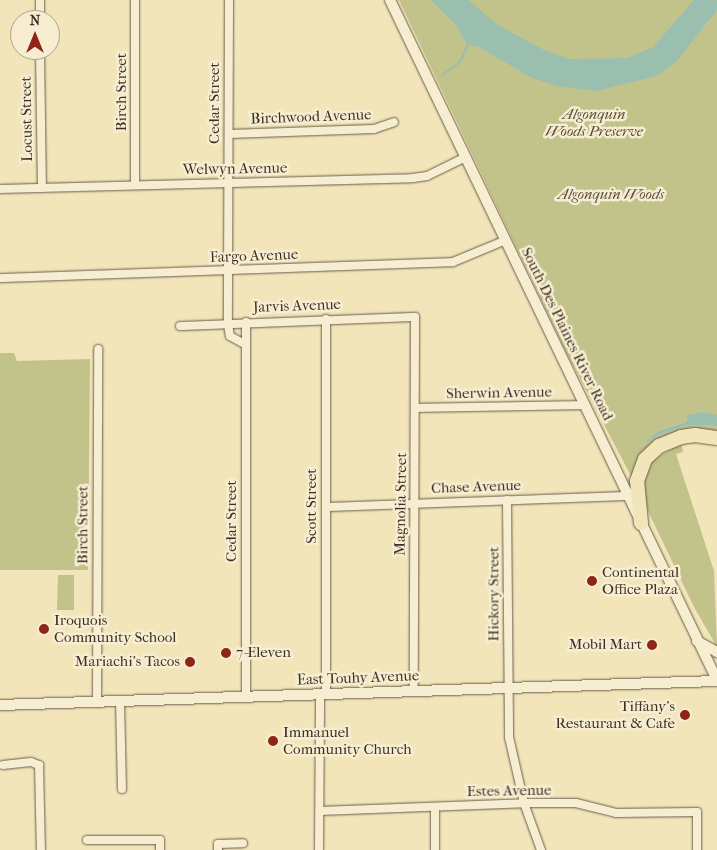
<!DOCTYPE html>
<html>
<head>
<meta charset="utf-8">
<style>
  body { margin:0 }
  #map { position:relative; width:717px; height:850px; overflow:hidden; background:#f2e5ba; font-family:"IM FELL French Canon",serif }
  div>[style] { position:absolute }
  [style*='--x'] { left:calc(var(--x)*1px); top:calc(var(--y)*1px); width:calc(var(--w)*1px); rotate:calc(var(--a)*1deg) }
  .green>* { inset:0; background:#c2c28b }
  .water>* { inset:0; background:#9bbfaf }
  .stream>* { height:2px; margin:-1px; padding:0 1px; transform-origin:1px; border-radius:1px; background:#9bbfaf }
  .roads { filter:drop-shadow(0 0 1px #6b5c4a) drop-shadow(0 0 1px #6b5c4a) }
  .street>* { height:8px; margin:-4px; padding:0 4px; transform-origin:4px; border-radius:4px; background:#f7eed2 }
  .secondary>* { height:10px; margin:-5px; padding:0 5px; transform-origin:5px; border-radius:5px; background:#f7eed2 }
  .highway>* { height:14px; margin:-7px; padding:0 7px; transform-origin:7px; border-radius:7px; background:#f2e5ba }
  .dots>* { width:14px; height:14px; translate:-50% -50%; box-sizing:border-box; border:2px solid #f7eed2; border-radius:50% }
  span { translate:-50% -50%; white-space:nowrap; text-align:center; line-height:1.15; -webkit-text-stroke:5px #f7eed2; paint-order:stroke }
  .street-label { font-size:15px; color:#3e2f25 }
  .park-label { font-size:15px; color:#584c39; font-style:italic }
  .poi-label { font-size:15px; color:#3e2f25 }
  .left { translate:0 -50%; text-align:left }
  .right { translate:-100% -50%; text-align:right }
  .north { position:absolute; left:10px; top:10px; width:50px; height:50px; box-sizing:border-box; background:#f7eed2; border:1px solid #ada28d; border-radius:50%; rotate:0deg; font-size:14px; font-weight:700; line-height:20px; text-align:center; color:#3e2f25 }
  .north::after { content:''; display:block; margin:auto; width:18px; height:22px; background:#8f2418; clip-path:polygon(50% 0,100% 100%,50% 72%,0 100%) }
</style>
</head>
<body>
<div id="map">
  <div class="green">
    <div style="clip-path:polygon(399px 0,717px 0,717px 415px,687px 418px,686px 422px,658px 431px,640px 446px,659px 435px,687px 425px,717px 426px,717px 433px,678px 432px,632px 478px,565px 350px)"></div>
    <div style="clip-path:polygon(0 353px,14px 353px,17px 361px,90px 359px,88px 570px,0 570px)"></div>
    <div style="clip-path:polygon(681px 443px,683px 452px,676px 454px,714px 571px,717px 647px,694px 607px,646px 507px,641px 490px,653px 460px)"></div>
    <div style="clip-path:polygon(58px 575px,74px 575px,74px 610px,57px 610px)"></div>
  </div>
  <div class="water">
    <div style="clip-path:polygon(431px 0,468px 0,498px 25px,544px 50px,569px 59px,627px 58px,653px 47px,694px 0,717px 0,717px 10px,676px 62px,656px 76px,596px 91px,556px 86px,532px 78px,477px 46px,468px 46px,456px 25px)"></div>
    <div style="clip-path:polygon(703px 412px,717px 415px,717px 426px,687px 425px,659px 435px,640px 446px,658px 431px,686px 422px,688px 415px)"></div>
  </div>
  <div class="stream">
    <div style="--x:442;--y:75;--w:22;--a:-36"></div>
    <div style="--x:460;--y:62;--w:20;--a:-66"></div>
  </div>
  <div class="roads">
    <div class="street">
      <div style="--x:40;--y:0;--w:20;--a:90"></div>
      <div style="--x:135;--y:0;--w:185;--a:90"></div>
      <div style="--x:229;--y:0;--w:324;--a:90.2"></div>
      <div style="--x:228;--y:324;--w:12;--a:81"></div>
      <div style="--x:230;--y:336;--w:18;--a:29"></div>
      <div style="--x:40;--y:50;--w:138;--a:89.2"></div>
      <div style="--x:229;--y:134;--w:145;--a:-2"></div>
      <div style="--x:374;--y:129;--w:21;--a:-19"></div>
      <div style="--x:0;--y:189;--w:413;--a:-1.5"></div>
      <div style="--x:413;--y:178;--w:14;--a:-8"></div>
      <div style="--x:427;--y:176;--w:43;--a:-26"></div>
      <div style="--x:0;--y:278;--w:453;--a:-2"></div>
      <div style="--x:453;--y:262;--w:57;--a:-22.5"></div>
      <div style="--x:326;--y:319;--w:375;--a:90"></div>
      <div style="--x:246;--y:322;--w:375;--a:90"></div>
      <div style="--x:180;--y:326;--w:235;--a:-2.2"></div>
      <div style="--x:415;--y:317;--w:374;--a:90.2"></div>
      <div style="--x:416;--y:408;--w:168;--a:-1"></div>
      <div style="--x:507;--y:500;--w:237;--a:89.5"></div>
      <div style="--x:509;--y:737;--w:68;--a:77.2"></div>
      <div style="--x:524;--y:803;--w:50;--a:70.1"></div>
      <div style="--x:326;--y:507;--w:302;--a:-2.1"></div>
      <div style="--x:120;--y:701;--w:88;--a:88.7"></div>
      <div style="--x:97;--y:702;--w:353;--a:-89.8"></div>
      <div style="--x:3;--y:765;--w:28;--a:-6"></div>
      <div style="--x:31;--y:762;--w:9;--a:21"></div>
      <div style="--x:39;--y:765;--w:85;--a:88.7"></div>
      <div style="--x:435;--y:807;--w:43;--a:90"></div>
      <div style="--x:320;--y:811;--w:204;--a:-2.2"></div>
      <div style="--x:524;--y:803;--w:52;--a:0"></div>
      <div style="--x:576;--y:803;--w:41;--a:14"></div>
      <div style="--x:616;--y:813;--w:81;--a:-0.7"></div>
      <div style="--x:697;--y:812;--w:38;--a:90"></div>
      <div style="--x:87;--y:840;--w:73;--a:0"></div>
      <div style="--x:160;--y:840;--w:10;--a:90"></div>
      <div style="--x:218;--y:850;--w:6;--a:-90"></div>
      <div style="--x:218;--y:844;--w:25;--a:-2"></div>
      <div style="--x:319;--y:850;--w:156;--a:-89.6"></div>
    </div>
    <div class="secondary">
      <div style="--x:390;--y:0;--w:755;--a:64.32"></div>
      <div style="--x:697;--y:641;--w:23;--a:29"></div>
      <div style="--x:0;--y:705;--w:717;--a:-1.92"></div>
    </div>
    <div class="highway">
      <div style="--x:641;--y:523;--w:42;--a:-95.4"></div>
      <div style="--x:637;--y:481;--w:23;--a:-70"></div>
      <div style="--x:645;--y:459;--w:19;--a:-43"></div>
      <div style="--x:659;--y:446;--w:24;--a:-22"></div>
      <div style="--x:681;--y:437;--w:14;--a:-8"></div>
      <div style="--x:695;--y:435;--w:22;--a:8"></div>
    </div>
  </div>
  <div class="dots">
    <div style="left:592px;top:581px;background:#8f2418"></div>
    <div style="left:44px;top:629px;background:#8f2418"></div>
    <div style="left:652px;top:645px;background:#8f2418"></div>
    <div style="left:226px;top:653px;background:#8f2418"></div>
    <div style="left:190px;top:662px;background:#8f2418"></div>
    <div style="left:685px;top:715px;background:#8f2418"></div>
    <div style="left:273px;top:741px;background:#8f2418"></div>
  </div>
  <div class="street-label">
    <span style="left:122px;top:92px;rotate:-90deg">Birch Street</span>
    <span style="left:215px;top:103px;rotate:-90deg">Cedar Street</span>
    <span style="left:311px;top:117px;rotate:-2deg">Birchwood Avenue</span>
    <span style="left:27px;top:119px;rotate:-91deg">Locust Street</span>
    <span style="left:235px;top:169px;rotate:-1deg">Welwyn Avenue</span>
    <span style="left:254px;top:256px;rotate:-2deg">Fargo Avenue</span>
    <span style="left:297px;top:306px;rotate:-2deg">Jarvis Avenue</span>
    <span style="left:567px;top:334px;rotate:64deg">South Des Plaines River Road</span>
    <span style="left:499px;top:393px;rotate:-1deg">Sherwin Avenue</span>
    <span style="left:476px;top:487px;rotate:-2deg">Chase Avenue</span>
    <span style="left:401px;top:504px;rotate:-89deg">Magnolia Street</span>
    <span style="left:312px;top:506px;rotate:-90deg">Scott Street</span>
    <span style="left:232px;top:521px;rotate:-90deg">Cedar Street</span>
    <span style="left:83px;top:525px;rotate:-90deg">Birch Street</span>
    <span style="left:494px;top:594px;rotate:-90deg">Hickory Street</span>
    <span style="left:358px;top:678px;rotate:-2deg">East Touhy Avenue</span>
    <span style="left:509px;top:791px;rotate:-1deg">Estes Avenue</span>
  </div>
  <div class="park-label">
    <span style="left:594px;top:123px">Algonquin<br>Woods Preserve</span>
    <span style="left:611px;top:195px">Algonquin Woods</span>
  </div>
  <div class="poi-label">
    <span class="left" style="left:602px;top:581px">Continental<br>Office Plaza</span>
    <span class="left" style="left:54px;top:629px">Iroquois<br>Community School</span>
    <span class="right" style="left:642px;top:645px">Mobil Mart</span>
    <span class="left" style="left:236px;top:653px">7-Eleven</span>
    <span class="right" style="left:180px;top:662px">Mariachi's Tacos</span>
    <span class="right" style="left:675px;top:715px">Tiffany's<br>Restaurant &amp; Cafe</span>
    <span class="left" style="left:283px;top:741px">Immanuel<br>Community Church</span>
  </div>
  <div class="north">N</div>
</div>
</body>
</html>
